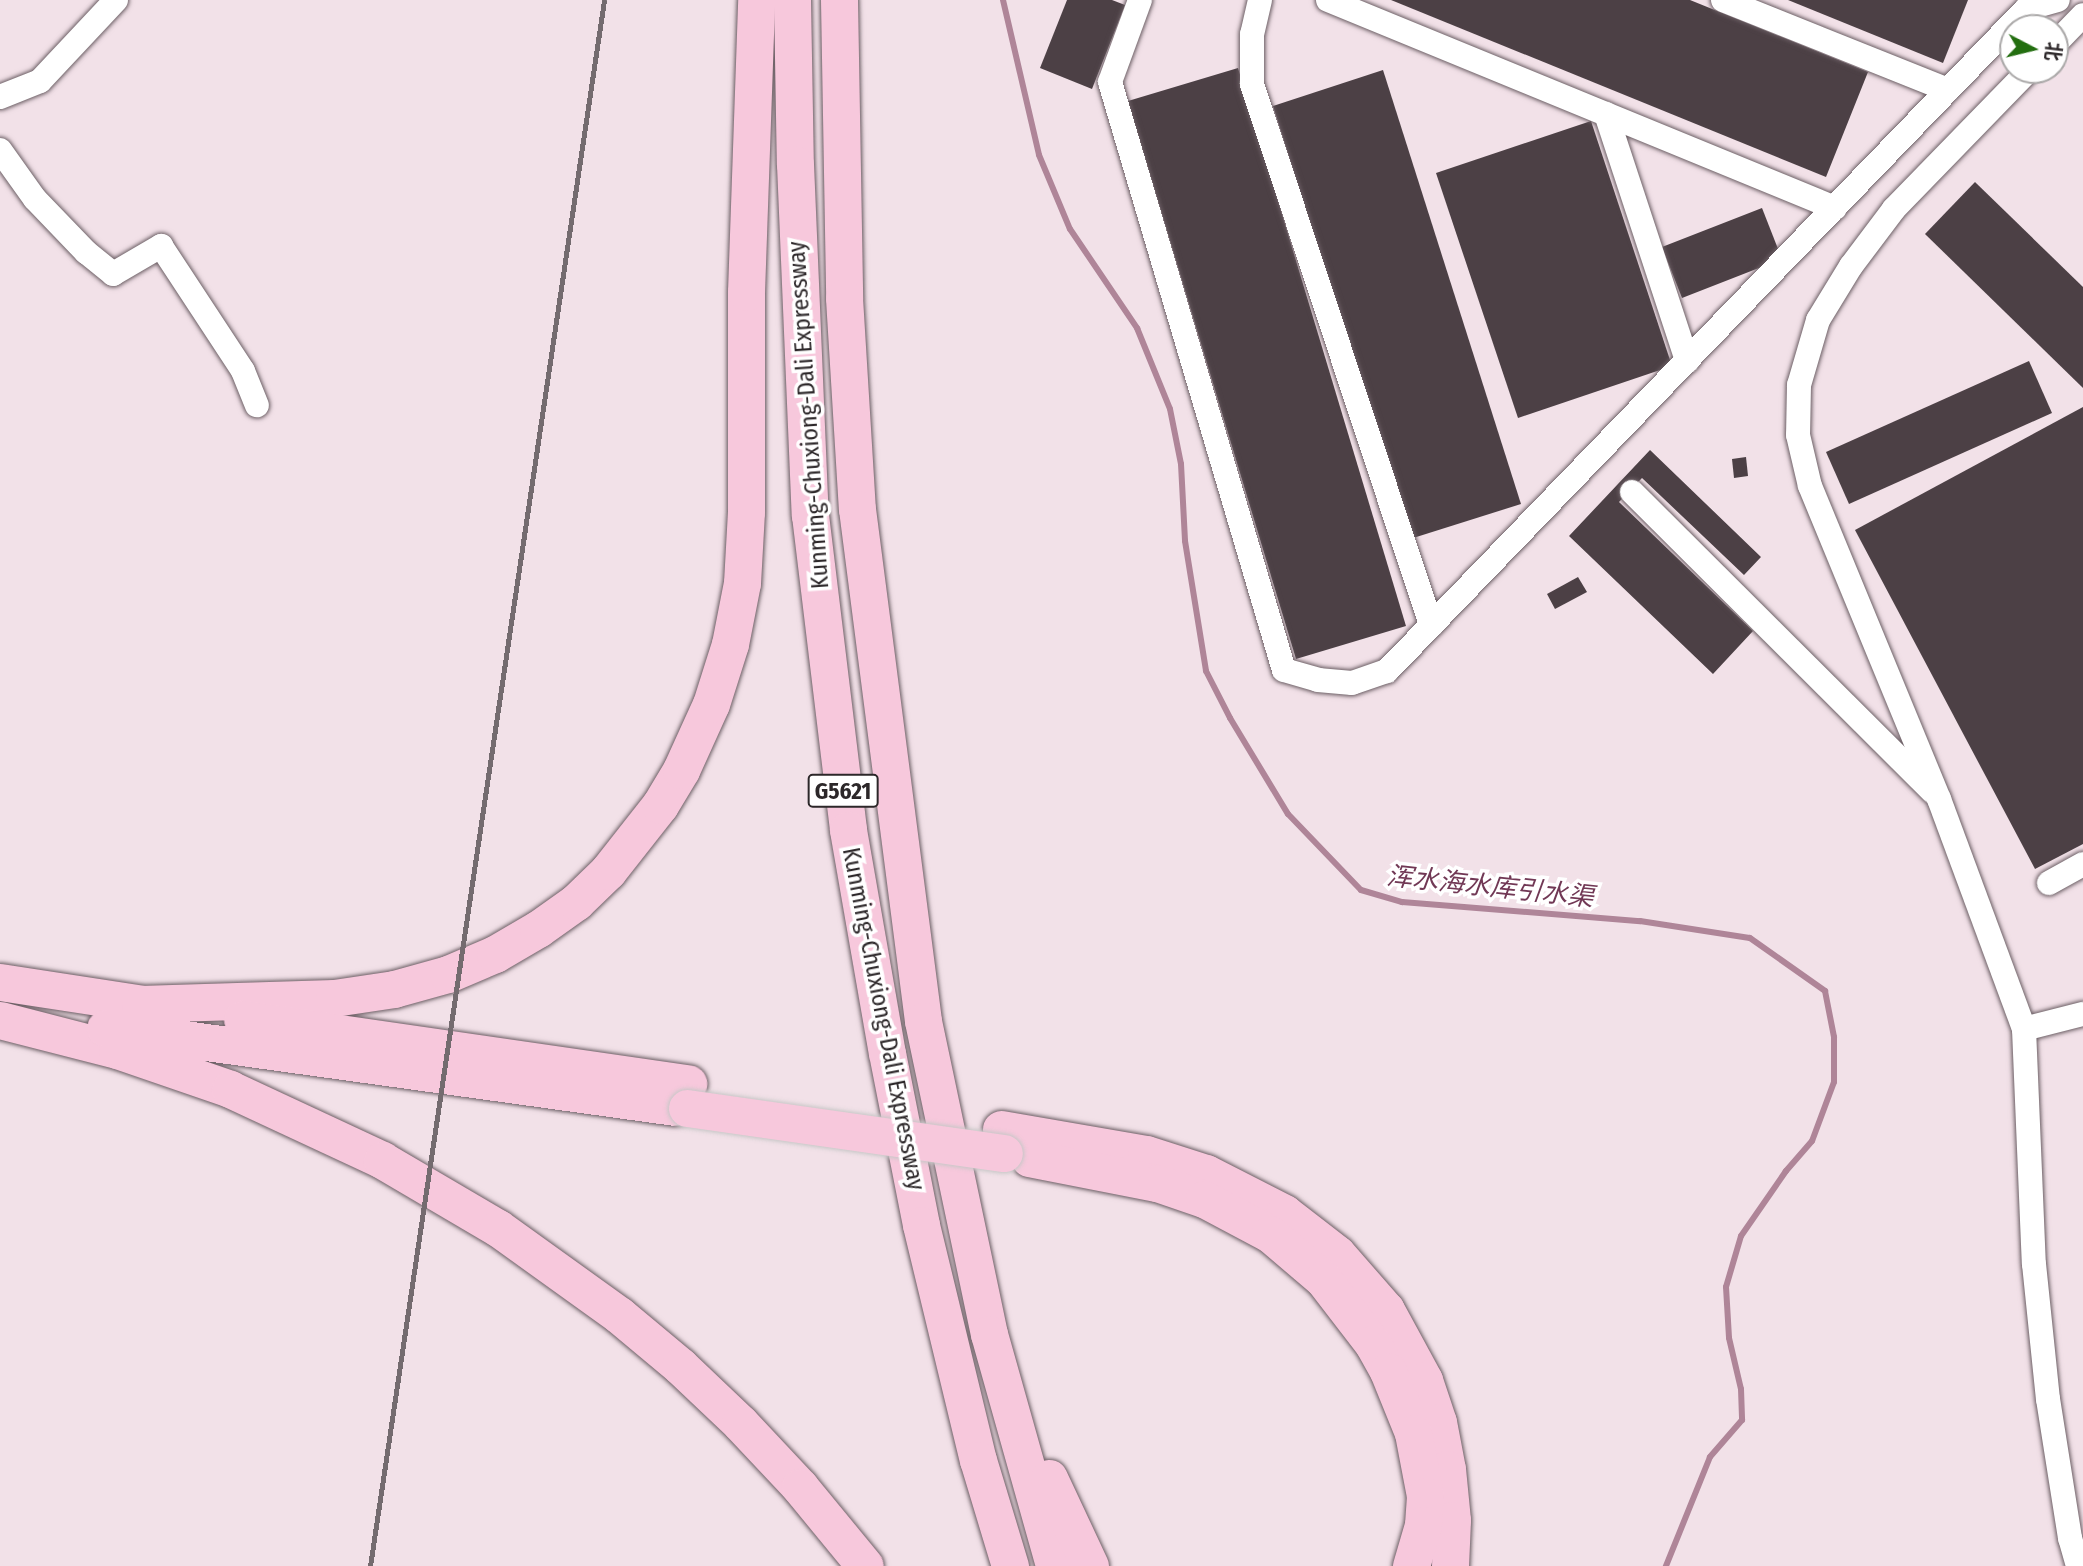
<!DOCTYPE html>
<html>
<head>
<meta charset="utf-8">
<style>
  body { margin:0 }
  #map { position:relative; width:2083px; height:1566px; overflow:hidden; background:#f2e1e8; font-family:"Fira Sans Condensed","Noto Sans SC",sans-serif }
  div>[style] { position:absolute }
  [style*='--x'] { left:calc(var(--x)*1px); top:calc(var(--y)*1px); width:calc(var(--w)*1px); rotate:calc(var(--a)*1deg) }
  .stream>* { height:6px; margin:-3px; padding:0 3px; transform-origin:3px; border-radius:3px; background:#af8598 }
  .building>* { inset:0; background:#4c4045 }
  .roads { filter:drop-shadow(0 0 2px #6c5f65) drop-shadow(0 0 2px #6c5f65) }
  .minor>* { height:24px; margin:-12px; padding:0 12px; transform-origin:12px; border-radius:12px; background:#fff }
  .highway>* { height:37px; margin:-18.5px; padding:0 18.5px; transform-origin:18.5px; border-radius:18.5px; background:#f7c8dc }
  .rail>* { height:5px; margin:-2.5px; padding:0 2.5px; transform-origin:2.5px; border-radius:2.5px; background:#746b6f }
  .bridges { filter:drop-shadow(0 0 2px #c8c7c7) drop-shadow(0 0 2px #c8c7c7) }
  .highway-bridge>* { height:37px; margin:-18.5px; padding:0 18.5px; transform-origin:18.5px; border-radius:18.5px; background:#f7c8dc }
  span { translate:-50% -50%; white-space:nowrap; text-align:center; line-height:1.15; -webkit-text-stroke:7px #fff; paint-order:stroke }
  .shield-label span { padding:2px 5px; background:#fff; border:2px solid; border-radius:5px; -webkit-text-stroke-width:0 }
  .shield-label { font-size:23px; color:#2c2729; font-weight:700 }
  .street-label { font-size:24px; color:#2c2729 }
  .water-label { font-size:26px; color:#713855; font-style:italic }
  .north { position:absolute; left:1999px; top:14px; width:70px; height:70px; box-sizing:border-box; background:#fff; border:2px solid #aba9a9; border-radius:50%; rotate:97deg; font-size:19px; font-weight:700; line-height:28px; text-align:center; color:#2c2729 }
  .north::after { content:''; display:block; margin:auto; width:24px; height:32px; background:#236e10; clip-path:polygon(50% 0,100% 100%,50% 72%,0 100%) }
</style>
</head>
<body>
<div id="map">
  <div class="stream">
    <div style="--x:1003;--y:0;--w:159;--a:76.9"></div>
    <div style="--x:1039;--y:155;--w:80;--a:67.3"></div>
    <div style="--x:1070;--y:229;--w:120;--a:55.9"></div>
    <div style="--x:1137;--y:328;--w:87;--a:67.8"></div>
    <div style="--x:1170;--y:409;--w:56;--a:78.7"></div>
    <div style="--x:1181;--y:464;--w:77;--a:87"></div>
    <div style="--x:1185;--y:541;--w:132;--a:80.8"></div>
    <div style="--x:1206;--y:671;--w:53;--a:62.9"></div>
    <div style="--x:1230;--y:718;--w:112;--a:58.9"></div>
    <div style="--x:1288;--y:814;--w:105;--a:46.2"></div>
    <div style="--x:1361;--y:890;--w:43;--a:16.3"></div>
    <div style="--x:1402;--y:902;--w:239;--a:4.6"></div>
    <div style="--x:1640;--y:921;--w:111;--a:8.8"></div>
    <div style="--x:1750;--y:938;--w:92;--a:35.2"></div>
    <div style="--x:1825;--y:991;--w:47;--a:78.9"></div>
    <div style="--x:1834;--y:1037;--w:45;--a:90"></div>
    <div style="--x:1834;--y:1082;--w:63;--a:110.4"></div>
    <div style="--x:1812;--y:1141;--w:40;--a:131"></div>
    <div style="--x:1786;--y:1171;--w:79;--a:124.7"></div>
    <div style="--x:1741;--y:1236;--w:53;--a:106.4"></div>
    <div style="--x:1726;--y:1287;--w:51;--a:86.6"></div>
    <div style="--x:1729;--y:1338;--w:52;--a:76.8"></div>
    <div style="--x:1741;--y:1389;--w:31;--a:88"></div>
    <div style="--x:1742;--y:1420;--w:49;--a:130.9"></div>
    <div style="--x:1710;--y:1457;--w:118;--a:112"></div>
  </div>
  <div class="building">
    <div style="clip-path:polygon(1067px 0,1112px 0,1125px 5px,1092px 89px,1040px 68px)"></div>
    <div style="clip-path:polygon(1391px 0,1690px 0,1868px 72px,1826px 177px)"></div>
    <div style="clip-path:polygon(1788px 0,1968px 0,1943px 63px)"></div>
    <div style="clip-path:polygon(1238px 68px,1406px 626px,1296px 659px,1128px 101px)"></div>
    <div style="clip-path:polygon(1383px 70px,1521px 504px,1410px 539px,1273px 106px)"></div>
    <div style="clip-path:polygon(1591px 121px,1672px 366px,1518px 418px,1436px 173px)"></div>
    <div style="clip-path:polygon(1975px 182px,2083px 287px,2083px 388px,1925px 234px)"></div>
    <div style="clip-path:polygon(1762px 208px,1782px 259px,1682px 298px,1662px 247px)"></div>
    <div style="clip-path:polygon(2029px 361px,2052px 413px,1849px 504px,1826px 452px)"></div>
    <div style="clip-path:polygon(2083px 407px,2083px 844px,2035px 869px,1855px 530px)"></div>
    <div style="clip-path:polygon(1650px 450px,1761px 557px,1744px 575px,1642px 478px,1619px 502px,1753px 631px,1713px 674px,1569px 536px)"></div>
    <div style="clip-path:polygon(1746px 457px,1748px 476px,1734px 478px,1732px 459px)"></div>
    <div style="clip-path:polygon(1578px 577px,1587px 592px,1555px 609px,1547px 594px)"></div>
  </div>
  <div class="roads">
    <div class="minor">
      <div style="--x:1140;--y:0;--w:87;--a:110.1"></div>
      <div style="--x:1110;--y:82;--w:613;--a:73.52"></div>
      <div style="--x:1284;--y:670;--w:35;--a:16"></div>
      <div style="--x:1318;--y:680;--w:34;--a:5"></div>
      <div style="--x:1352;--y:683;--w:37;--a:-19"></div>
      <div style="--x:1387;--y:671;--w:920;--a:-46.01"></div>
      <div style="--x:2026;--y:9;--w:33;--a:-16"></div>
      <div style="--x:1260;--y:0;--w:35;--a:103"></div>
      <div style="--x:1252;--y:34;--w:50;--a:90"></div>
      <div style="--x:1252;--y:84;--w:570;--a:71.69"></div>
      <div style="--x:1328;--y:0;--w:548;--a:22.31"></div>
      <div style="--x:1723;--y:0;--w:242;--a:21.8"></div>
      <div style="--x:2055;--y:44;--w:40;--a:-46"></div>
      <div style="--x:2029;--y:70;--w:194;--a:134.2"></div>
      <div style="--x:1894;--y:209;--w:71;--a:127"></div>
      <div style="--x:1851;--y:266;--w:63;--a:121.4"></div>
      <div style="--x:1818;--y:320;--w:68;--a:106.3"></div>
      <div style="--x:1799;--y:385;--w:50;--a:91.1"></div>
      <div style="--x:1798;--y:435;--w:52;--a:76.8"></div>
      <div style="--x:1810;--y:486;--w:339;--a:67.6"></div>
      <div style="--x:1939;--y:799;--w:245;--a:69.7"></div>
      <div style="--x:2024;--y:1029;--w:235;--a:87.6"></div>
      <div style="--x:2034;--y:1264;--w:136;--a:84.1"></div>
      <div style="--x:2048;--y:1399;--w:141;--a:81"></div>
      <div style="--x:2070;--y:1538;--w:29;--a:74"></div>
      <div style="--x:0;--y:97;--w:43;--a:-21.8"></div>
      <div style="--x:40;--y:81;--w:111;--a:-46.8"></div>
      <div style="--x:1606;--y:114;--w:260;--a:71.8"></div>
      <div style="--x:0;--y:150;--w:60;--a:54.5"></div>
      <div style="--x:35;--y:199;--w:74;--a:46.1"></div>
      <div style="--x:86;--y:252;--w:35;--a:39"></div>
      <div style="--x:113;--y:274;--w:56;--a:-30.3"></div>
      <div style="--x:161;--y:246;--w:149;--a:56.7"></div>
      <div style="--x:243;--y:371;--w:37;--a:68"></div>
      <div style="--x:1632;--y:492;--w:424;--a:44.9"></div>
      <div style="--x:2049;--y:883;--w:39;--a:-29"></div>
      <div style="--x:2024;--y:1029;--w:61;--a:-14.3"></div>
    </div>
    <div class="highway">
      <div style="--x:792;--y:0;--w:164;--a:89"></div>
      <div style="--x:795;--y:164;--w:351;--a:87.6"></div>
      <div style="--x:810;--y:515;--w:317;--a:83.1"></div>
      <div style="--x:848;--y:830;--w:226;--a:80.1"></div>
      <div style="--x:887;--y:1053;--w:175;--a:78.8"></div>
      <div style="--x:921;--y:1225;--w:242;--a:76.4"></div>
      <div style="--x:978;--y:1460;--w:111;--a:73.2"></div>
      <div style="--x:839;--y:0;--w:298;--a:89"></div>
      <div style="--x:844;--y:298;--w:211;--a:86.5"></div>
      <div style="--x:857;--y:509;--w:516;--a:82.65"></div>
      <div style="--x:923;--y:1021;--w:320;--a:78.1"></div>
      <div style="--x:989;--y:1334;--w:241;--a:74.3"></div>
      <div style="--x:0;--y:982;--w:165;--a:8.7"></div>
      <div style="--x:140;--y:1004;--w:194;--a:-1.8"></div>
      <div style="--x:334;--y:998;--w:61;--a:-8.5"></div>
      <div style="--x:394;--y:989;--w:56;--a:-15.5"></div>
      <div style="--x:448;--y:974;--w:51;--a:-23.1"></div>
      <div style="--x:495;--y:954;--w:50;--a:-30.2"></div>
      <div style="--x:538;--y:929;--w:47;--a:-35.4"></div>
      <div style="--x:576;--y:902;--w:45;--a:-44.1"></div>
      <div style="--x:608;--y:871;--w:84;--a:-51.8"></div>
      <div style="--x:660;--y:805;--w:41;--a:-59"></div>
      <div style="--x:681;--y:770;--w:72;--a:-65.6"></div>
      <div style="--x:711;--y:704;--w:63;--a:-72.4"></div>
      <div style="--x:730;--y:644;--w:62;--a:-78.9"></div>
      <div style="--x:742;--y:583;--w:71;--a:-86.8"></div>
      <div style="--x:746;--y:512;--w:220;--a:-90"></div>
      <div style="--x:746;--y:292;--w:292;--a:-88"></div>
      <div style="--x:242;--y:1019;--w:451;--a:8.2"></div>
      <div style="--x:0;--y:1020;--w:121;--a:14.4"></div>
      <div style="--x:117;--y:1050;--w:120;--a:19"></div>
      <div style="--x:230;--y:1089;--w:168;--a:25"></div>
      <div style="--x:382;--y:1160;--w:134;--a:30.4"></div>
      <div style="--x:498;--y:1228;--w:149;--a:35.7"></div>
      <div style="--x:619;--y:1315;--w:80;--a:39.9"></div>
      <div style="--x:680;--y:1366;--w:83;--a:43.5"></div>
      <div style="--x:740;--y:1423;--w:88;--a:46.8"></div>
      <div style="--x:800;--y:1487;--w:102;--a:50.6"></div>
      <div style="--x:105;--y:1028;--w:575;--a:7.89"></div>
      <div style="--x:1001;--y:1129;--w:147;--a:9.8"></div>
      <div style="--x:1146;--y:1154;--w:63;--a:17.6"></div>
      <div style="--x:1206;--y:1173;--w:88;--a:27.1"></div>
      <div style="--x:1284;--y:1213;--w:67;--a:37.7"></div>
      <div style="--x:1337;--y:1254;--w:74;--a:48.8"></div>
      <div style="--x:1386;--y:1310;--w:80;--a:61.5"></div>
      <div style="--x:1424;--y:1380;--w:44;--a:71.6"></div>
      <div style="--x:1438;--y:1422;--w:48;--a:79.2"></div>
      <div style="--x:1447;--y:1469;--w:51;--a:84.4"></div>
      <div style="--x:1452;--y:1520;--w:46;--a:92.5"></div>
      <div style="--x:1029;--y:1158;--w:130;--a:11.1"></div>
      <div style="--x:1157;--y:1183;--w:50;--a:18.8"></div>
      <div style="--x:1204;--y:1199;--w:75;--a:27.9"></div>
      <div style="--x:1270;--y:1234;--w:70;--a:40.3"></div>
      <div style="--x:1323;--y:1279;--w:82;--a:52.4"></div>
      <div style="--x:1373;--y:1344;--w:31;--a:61"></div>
      <div style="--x:1388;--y:1371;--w:67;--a:68"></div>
      <div style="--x:1413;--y:1433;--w:64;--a:79.2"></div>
      <div style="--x:1425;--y:1496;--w:29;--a:94"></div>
      <div style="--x:1423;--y:1525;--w:43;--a:106.3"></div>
      <div style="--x:1049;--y:1478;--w:97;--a:65"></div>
    </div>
  </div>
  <div class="rail">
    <div style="--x:370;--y:1566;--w:1583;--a:-81.5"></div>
  </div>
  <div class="bridges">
    <div class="highway-bridge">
      <div style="--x:687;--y:1108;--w:320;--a:8.1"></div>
    </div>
  </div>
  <div class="shield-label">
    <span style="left:843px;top:791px">G5621</span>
  </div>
  <div class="street-label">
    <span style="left:809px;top:415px;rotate:-94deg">Kunming-Chuxiong-Dali Expressway</span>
    <span style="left:883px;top:1019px;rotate:79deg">Kunming-Chuxiong-Dali Expressway</span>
  </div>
  <div class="water-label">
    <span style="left:1490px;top:887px;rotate:6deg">浑水海水库引水渠</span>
  </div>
  <div class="north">北</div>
</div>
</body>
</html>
